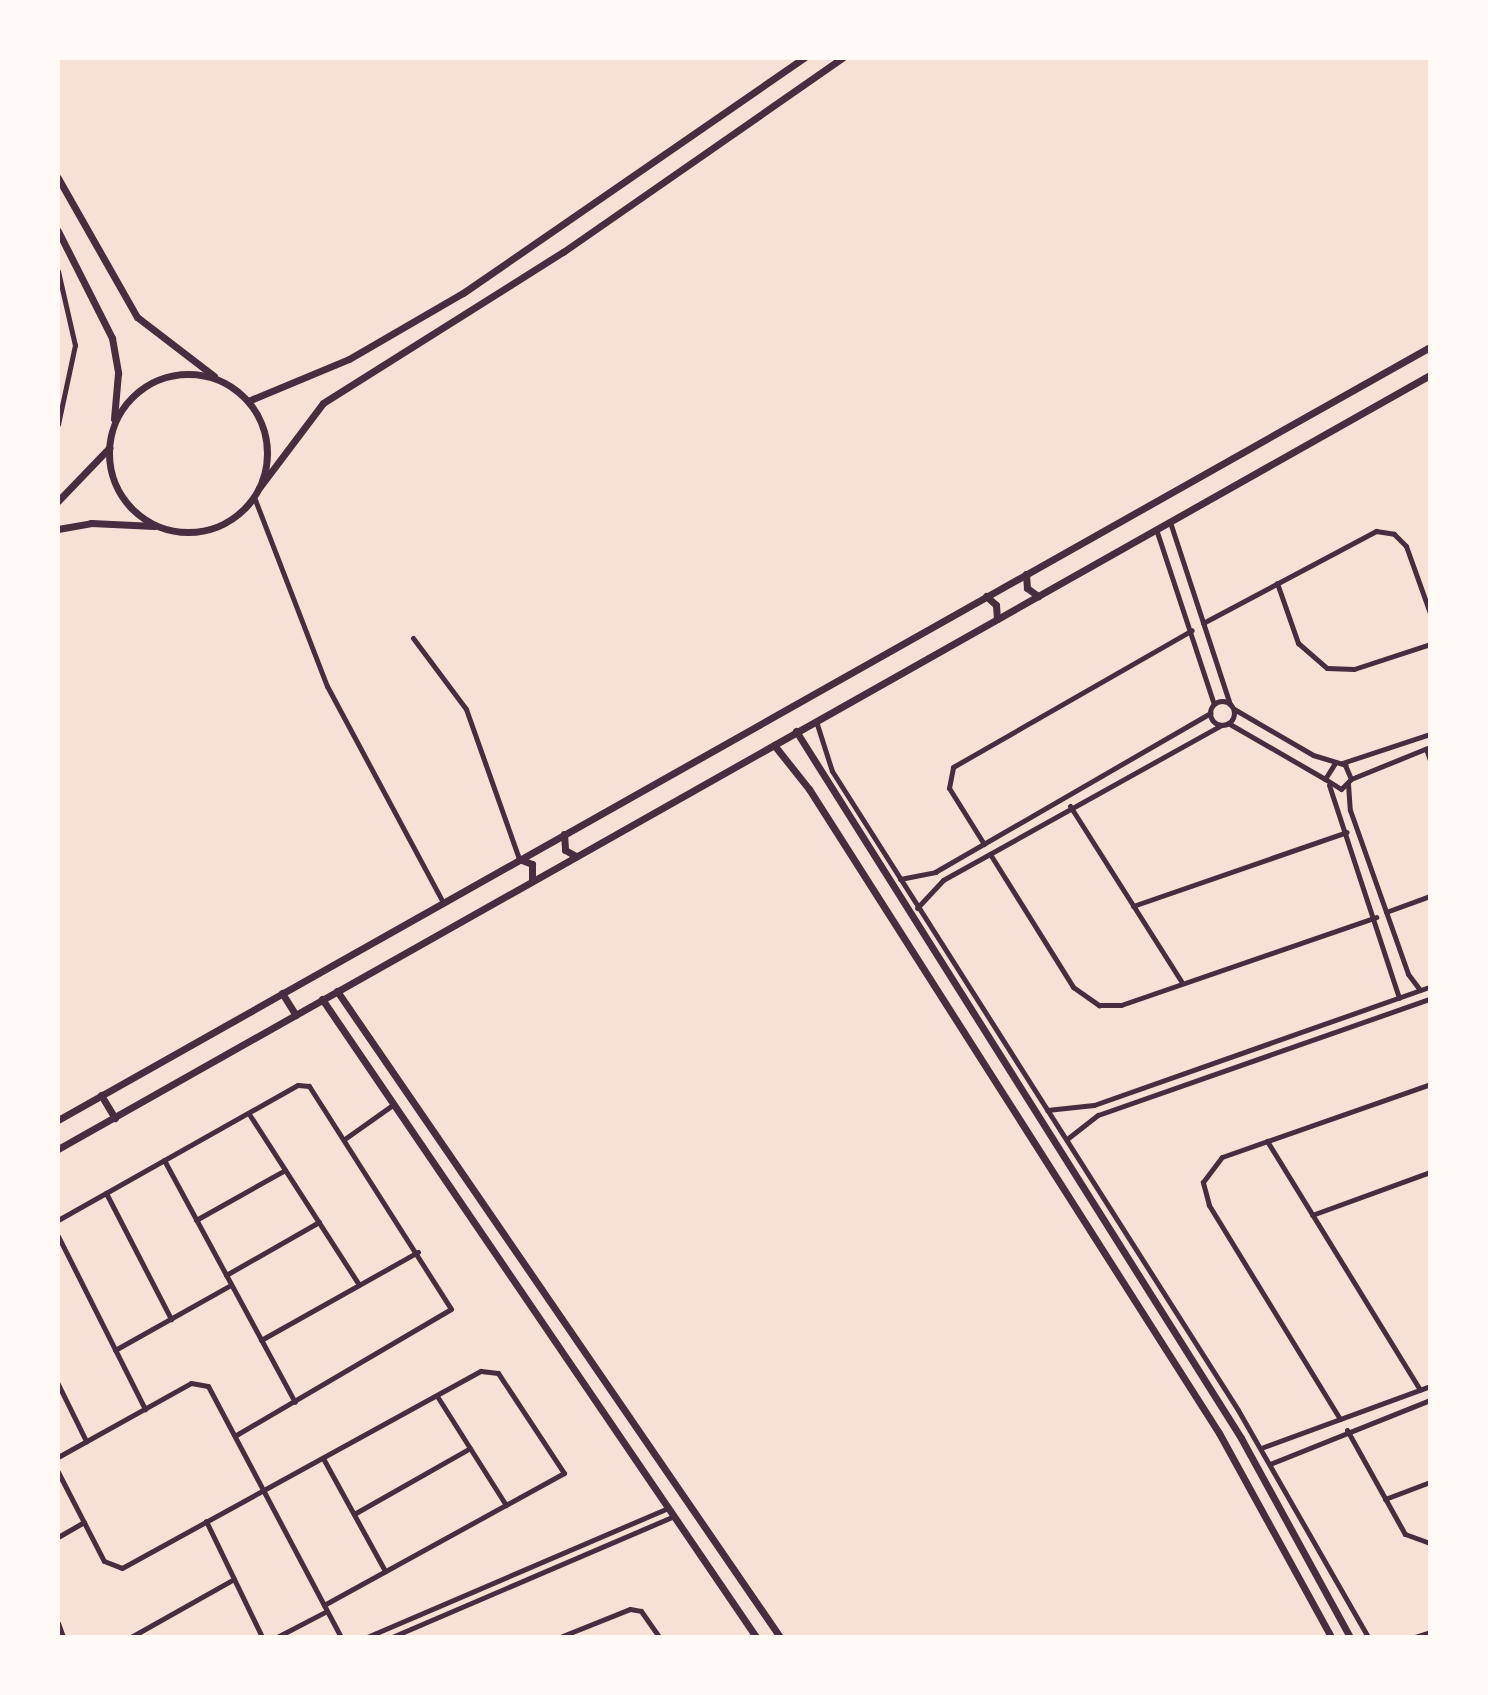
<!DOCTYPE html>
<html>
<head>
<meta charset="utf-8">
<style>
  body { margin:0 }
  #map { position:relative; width:1488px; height:1695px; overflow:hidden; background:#f7e1d7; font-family:Roboto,sans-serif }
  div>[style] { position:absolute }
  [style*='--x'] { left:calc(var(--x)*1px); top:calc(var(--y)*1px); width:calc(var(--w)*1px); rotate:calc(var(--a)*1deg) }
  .minor>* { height:5px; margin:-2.5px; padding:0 2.5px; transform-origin:2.5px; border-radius:2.5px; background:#4a2c40 }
  .minor>.ring { margin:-2.5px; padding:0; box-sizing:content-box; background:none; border:5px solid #4a2c40; border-radius:50% }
  .tertiary>* { height:7px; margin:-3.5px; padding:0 3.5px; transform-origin:3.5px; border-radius:3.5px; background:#4a2c40 }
  .tertiary>.ring { margin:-3.5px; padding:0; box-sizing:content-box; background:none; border:7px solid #4a2c40; border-radius:50% }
  span { translate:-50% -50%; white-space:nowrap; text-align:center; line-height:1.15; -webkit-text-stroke:5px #fffaf5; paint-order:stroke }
  .frame { position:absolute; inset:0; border:60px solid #fffaf5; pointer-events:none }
</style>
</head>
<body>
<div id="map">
  <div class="minor">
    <div style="--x:58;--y:271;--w:76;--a:77.1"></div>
    <div style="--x:75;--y:345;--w:81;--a:102.1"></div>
    <div style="--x:254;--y:497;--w:203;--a:68.9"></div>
    <div style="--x:327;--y:686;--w:245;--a:61.8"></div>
    <div style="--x:1170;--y:522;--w:192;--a:71.8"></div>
    <div style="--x:1156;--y:529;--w:184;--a:71.7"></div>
    <div style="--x:1277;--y:583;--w:64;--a:70.7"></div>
    <div style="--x:1298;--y:643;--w:38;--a:41"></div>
    <div style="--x:1327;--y:668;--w:27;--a:2"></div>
    <div style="--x:1354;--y:669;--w:80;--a:-18.2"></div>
    <div style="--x:1203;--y:623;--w:196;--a:-28"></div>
    <div style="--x:1376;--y:531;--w:18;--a:9"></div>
    <div style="--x:1394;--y:534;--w:17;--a:45"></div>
    <div style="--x:1406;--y:546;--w:71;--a:70.3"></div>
    <div style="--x:413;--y:638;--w:89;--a:53.3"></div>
    <div style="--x:466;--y:709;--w:159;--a:70.5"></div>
    <div class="ring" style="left:1210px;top:701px;width:19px;height:19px"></div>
    <div style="--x:1234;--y:709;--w:91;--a:30.2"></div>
    <div style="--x:1313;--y:755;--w:34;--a:17"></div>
    <div style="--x:1345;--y:765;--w:15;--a:67"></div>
    <div style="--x:1351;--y:779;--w:14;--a:135"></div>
    <div style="--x:1341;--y:789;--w:19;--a:-148"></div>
    <div style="--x:1325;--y:779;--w:19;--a:-58"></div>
    <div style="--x:816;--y:721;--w:52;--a:72.3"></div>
    <div style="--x:832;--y:771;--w:757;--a:57.57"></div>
    <div style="--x:1238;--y:1410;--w:262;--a:60.2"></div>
    <div style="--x:1228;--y:723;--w:112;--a:30"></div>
    <div style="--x:1426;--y:749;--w:12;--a:70"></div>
    <div style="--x:1342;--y:763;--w:93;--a:-18.2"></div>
    <div style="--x:1351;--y:779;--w:85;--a:-22.1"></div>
    <div style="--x:1348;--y:784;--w:26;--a:86"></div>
    <div style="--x:1350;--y:810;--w:174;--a:70.5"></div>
    <div style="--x:1408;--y:974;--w:20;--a:53"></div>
    <div style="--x:1329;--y:785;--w:224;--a:71.8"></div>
    <div style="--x:1070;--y:806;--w:207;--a:57.6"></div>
    <div style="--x:984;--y:844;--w:66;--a:-122"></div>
    <div style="--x:949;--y:788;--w:21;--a:-79"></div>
    <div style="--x:953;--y:767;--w:275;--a:-29.8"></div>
    <div style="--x:990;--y:854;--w:157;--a:58"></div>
    <div style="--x:1073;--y:987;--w:32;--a:35"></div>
    <div style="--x:1099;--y:1005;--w:22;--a:0"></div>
    <div style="--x:1121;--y:1005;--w:270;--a:-19"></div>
    <div style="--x:900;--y:879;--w:36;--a:-11"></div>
    <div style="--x:935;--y:872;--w:318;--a:-30"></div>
    <div style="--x:1133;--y:906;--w:226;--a:-19.1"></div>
    <div style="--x:917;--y:908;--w:38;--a:-47"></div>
    <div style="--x:943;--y:880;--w:319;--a:-29.1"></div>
    <div style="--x:1386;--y:912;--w:47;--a:-20"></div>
    <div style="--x:1047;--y:1110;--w:47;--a:-6.1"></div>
    <div style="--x:1094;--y:1105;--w:356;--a:-19.4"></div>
    <div style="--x:249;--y:1114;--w:203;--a:57.2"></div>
    <div style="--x:346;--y:1138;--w:59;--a:-35.3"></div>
    <div style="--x:1067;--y:1139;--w:39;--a:-38"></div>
    <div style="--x:1098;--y:1115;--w:352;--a:-19.3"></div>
    <div style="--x:1267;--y:1141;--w:292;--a:58.4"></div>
    <div style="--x:164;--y:1160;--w:275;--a:61.6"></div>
    <div style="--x:106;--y:1193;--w:142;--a:62.7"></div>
    <div style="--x:1312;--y:1215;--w:126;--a:-20"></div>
    <div style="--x:58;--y:1220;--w:275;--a:-29.4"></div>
    <div style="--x:298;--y:1085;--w:11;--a:5"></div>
    <div style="--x:309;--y:1086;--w:264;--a:57.5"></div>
    <div style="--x:451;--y:1309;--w:249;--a:149.6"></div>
    <div style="--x:196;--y:1220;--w:102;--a:-29.3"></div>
    <div style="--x:58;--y:1236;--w:194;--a:63.3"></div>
    <div style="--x:226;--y:1275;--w:107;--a:-29.7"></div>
    <div style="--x:261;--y:1340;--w:180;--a:-29.3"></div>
    <div style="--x:115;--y:1350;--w:133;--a:-29.3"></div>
    <div style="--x:58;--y:1384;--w:64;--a:63.8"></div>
    <div style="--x:437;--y:1396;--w:129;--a:57.7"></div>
    <div style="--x:1340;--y:1419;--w:251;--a:-121.5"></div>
    <div style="--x:1209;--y:1205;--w:24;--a:-105"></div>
    <div style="--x:1203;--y:1182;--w:31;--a:-53"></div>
    <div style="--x:1222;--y:1157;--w:220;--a:-19.3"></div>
    <div style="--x:1347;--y:1430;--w:119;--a:60.9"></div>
    <div style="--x:1405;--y:1534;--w:27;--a:20"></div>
    <div style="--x:1261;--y:1448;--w:180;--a:-20.1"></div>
    <div style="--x:58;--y:1457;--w:152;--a:-29.1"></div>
    <div style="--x:191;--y:1383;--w:17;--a:10"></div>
    <div style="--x:208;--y:1386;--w:284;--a:62.1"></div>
    <div style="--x:324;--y:1460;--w:127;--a:61.2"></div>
    <div style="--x:1270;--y:1464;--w:172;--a:-21.8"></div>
    <div style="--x:58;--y:1472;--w:100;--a:62.7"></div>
    <div style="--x:104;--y:1561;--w:19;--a:21"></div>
    <div style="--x:122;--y:1568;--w:409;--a:-28.8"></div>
    <div style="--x:481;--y:1371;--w:17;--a:7"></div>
    <div style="--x:498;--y:1373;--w:120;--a:56.6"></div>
    <div style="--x:564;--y:1473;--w:274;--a:151.2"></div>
    <div style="--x:1385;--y:1499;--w:48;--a:-20.7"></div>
    <div style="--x:354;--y:1514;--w:133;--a:-29.6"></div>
    <div style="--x:206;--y:1521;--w:129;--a:64.2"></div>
    <div style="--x:58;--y:1537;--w:30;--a:-30"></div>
    <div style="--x:58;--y:1623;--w:15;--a:70"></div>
    <div style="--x:131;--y:1637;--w:118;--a:-29.4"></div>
    <div style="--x:277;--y:1637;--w:56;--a:-27.5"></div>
    <div style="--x:367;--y:1637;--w:327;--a:-23.2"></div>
    <div style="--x:392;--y:1637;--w:307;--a:-23.2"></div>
    <div style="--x:560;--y:1637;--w:75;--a:-21.8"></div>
    <div style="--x:630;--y:1609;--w:11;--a:10"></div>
    <div style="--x:641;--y:1611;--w:32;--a:55"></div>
    <div style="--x:1415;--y:1637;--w:16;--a:-18"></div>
  </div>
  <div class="tertiary">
    <div style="--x:58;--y:178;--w:160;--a:60.4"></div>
    <div style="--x:137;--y:317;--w:97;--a:37.5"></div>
    <div style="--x:58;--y:231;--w:120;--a:63.2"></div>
    <div style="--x:112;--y:338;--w:36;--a:80"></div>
    <div style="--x:118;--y:373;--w:46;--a:95"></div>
    <div class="ring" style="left:109px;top:374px;width:151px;height:151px"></div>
    <div style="--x:248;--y:401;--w:109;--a:-22.6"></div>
    <div style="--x:349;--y:359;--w:132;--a:-30.1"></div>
    <div style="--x:463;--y:293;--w:414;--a:-34.6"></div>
    <div style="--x:259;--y:488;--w:106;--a:-53"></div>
    <div style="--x:323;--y:403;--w:284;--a:-32.2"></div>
    <div style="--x:563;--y:252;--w:340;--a:-34.8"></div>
    <div style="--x:58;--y:501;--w:74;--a:-46.1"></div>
    <div style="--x:58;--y:529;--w:34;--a:-10"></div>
    <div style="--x:91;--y:523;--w:63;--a:2.7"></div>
    <div style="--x:1026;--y:574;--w:14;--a:86"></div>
    <div style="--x:1027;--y:588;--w:14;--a:36"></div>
    <div style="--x:986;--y:596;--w:13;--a:42"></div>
    <div style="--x:996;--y:605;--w:14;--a:86"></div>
    <div style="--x:796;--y:731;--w:835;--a:57.81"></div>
    <div style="--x:1241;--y:1438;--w:227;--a:61.3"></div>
    <div style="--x:774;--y:745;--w:56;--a:51.5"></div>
    <div style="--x:809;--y:789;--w:763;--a:57.52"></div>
    <div style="--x:1219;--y:1433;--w:233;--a:61.2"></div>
    <div style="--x:564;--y:834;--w:16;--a:86"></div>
    <div style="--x:565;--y:850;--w:13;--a:29"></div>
    <div style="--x:519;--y:859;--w:14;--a:21"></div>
    <div style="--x:532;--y:864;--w:17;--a:90"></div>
    <div style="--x:337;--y:991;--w:783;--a:55.56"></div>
    <div style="--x:282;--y:993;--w:26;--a:58"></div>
    <div style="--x:322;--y:999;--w:772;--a:55.77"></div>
    <div style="--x:101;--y:1095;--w:27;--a:59"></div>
    <div style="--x:58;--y:1120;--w:1575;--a:-29.4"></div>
    <div style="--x:58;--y:1149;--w:1575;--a:-29.43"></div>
  </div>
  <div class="frame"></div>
</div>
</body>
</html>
